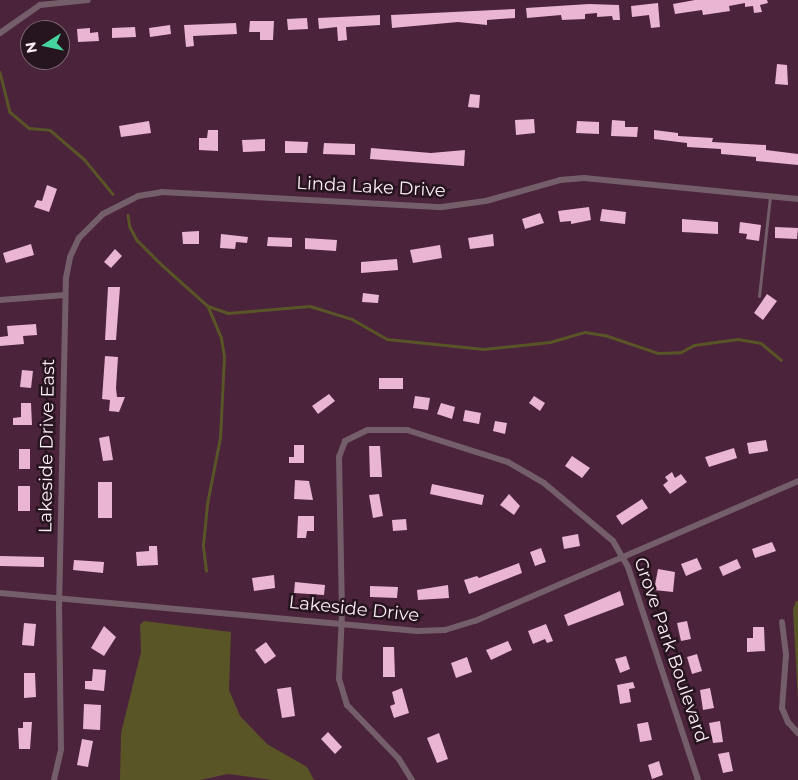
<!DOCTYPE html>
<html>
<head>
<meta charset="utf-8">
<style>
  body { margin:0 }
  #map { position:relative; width:798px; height:780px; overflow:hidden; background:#4b233b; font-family:Montserrat,sans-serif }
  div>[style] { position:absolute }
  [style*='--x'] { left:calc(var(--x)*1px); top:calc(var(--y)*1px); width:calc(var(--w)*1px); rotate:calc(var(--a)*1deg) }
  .water>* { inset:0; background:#595527 }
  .stream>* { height:2.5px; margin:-1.25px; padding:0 1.25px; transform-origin:1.25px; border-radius:1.25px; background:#595527 }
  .building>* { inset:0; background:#e9b5d2 }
  .service>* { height:3px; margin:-1.5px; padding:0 1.5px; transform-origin:1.5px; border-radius:1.5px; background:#735e6a }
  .minor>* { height:6px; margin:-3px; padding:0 3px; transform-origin:3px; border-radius:3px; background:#735e6a }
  span { translate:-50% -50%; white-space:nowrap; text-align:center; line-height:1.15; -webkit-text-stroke:5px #26141f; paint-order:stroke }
  .street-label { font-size:18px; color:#fcecf4 }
  .north { position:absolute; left:20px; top:20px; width:50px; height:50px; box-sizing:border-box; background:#26141f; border:1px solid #7c6a74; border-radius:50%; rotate:260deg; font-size:14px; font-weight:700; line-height:20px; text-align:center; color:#fcecf4 }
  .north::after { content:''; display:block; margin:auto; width:18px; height:22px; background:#45d49f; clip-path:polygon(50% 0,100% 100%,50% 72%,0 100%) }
</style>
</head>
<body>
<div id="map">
  <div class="water">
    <div style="clip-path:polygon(796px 601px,798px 601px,798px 701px,793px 609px)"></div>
    <div style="clip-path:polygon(144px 621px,231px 632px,229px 690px,240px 716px,267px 744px,307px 767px,314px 780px,272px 780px,228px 774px,200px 780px,120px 780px,121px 733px,141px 652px,140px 625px)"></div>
  </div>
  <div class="stream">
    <div style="--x:0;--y:72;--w:41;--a:76"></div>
    <div style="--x:10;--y:112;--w:25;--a:40"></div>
    <div style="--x:29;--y:128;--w:21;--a:5"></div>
    <div style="--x:50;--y:130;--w:45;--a:40.5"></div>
    <div style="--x:84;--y:159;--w:45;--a:50.4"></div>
    <div style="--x:128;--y:215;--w:12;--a:81"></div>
    <div style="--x:130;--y:227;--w:15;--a:62"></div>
    <div style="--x:137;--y:240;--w:35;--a:45"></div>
    <div style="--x:162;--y:265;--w:62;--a:41.7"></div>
    <div style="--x:208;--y:306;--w:21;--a:19"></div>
    <div style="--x:228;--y:313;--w:82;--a:-4.9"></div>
    <div style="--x:310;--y:306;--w:44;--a:17.2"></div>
    <div style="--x:352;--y:319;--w:40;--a:29.7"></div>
    <div style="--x:387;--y:339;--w:97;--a:5.9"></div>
    <div style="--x:483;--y:349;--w:67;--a:-6"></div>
    <div style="--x:550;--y:342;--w:36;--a:-16"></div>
    <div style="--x:585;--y:332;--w:20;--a:9"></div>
    <div style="--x:605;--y:335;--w:56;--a:18.8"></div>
    <div style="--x:658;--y:353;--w:23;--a:-2"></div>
    <div style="--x:681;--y:352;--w:15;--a:-28"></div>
    <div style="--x:694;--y:345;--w:44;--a:-7.8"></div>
    <div style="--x:738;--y:339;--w:23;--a:10"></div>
    <div style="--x:761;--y:343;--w:26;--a:40"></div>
    <div style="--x:206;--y:571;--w:26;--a:-97"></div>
    <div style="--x:203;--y:545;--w:41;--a:-84.4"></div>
    <div style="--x:207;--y:504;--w:67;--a:-78.9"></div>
    <div style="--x:220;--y:438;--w:81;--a:-87.2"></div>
    <div style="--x:224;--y:357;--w:19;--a:-99"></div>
    <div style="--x:221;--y:338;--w:34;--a:-113"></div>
  </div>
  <div class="building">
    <div style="clip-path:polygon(695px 0,767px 0,768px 3px,760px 5px,762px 12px,754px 13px,753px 6px,745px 7px,745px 3px,729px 6px,730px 11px,703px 15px,702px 10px,675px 14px,673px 4px)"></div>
    <div style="clip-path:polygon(658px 3px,660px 27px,651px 28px,649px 15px,632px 17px,631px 6px)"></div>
    <div style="clip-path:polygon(589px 4px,619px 5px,620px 20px,613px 20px,612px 16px,597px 17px,597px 13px,585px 14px,585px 19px,562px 20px,561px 15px,527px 18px,526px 8px)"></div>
    <div style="clip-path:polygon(515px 9px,515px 18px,487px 20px,487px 25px,458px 22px,392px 28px,391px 15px)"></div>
    <div style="clip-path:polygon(380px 15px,380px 25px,346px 27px,347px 40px,338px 41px,337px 27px,319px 29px,318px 18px)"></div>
    <div style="clip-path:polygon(307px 18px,308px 29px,288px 30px,287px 19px)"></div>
    <div style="clip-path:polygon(250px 21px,274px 21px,273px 40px,260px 40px,260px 32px,249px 32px)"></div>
    <div style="clip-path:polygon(236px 23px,237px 34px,193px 36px,194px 46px,186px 47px,184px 25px)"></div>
    <div style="clip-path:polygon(170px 25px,171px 34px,150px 37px,149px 28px)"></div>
    <div style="clip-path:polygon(135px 27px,136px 37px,112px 38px,112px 28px)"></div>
    <div style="clip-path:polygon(90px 28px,90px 33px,98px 32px,99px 41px,78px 42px,77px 29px)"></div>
    <div style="clip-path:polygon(777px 64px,787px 65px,788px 85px,775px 84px)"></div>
    <div style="clip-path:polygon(470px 94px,480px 95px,479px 108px,468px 107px)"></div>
    <div style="clip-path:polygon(534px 119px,535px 133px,516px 135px,515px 120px)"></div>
    <div style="clip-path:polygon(612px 120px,625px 121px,625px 127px,638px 127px,637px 137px,611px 136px)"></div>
    <div style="clip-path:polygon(149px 121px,151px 133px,121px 137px,119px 126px)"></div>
    <div style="clip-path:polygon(577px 121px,599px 122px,599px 134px,576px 133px)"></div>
    <div style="clip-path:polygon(208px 130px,218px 130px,218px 151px,199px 150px,199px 138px,207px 138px)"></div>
    <div style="clip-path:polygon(654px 130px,678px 133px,678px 136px,713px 138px,712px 142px,766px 145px,766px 150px,798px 154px,798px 165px,756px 161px,756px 157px,721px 154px,721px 149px,687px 147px,687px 143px,654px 139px)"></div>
    <div style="clip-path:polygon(265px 139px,265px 151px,243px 152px,242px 140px)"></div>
    <div style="clip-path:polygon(285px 141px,308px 142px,307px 153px,285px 153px)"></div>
    <div style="clip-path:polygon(324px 143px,355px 144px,355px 155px,323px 154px)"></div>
    <div style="clip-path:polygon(371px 148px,431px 153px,465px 150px,464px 166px,370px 159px)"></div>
    <div style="clip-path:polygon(47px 185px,57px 189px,49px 212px,34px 207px,37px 200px,42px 201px)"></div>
    <div style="clip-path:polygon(589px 207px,591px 220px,571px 224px,571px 221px,560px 222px,558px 211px)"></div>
    <div style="clip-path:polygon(602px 209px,626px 212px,625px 224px,600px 221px)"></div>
    <div style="clip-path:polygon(540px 213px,544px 223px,525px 229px,522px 219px)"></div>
    <div style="clip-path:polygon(682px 219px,718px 222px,718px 234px,682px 232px)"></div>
    <div style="clip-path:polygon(740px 222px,761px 225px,759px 241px,746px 239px,747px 234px,739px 233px)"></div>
    <div style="clip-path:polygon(775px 227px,798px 228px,797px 239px,775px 238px)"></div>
    <div style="clip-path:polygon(199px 231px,199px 244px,183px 244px,182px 232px)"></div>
    <div style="clip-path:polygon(221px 234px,248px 237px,247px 243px,236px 242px,235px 249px,220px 248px)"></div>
    <div style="clip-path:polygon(493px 234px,494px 246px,470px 249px,468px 238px)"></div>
    <div style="clip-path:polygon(268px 237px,292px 238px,292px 247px,267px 246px)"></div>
    <div style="clip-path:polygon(305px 238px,337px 240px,336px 251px,305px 249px)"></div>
    <div style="clip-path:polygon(31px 244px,34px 255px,6px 263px,3px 253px)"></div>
    <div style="clip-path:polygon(440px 245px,442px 258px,413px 263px,410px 250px)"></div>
    <div style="clip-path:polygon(115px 249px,122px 256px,111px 268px,104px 262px)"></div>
    <div style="clip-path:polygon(397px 259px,398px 270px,361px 273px,361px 262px)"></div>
    <div style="clip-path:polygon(108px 287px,120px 287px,116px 340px,105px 340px)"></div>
    <div style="clip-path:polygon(363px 293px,379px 295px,378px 303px,362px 302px)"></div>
    <div style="clip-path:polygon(767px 294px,777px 301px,763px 320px,754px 313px)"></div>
    <div style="clip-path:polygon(36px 324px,37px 335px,23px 336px,24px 344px,0 346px,0 337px,8px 336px,7px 326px)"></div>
    <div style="clip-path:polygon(105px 356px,118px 357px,116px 388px,117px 397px,125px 397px,119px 412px,109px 411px,110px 400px,102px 399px)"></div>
    <div style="clip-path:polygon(22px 370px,33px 371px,31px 388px,20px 387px)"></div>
    <div style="clip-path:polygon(379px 378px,403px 378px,403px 389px,379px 389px)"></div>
    <div style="clip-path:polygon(329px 394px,335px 401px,318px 414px,312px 406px)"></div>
    <div style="clip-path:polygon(415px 396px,430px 398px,428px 410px,413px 408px)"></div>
    <div style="clip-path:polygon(534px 396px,545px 403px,540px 411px,529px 403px)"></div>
    <div style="clip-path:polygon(21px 403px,31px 403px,32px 425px,13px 425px,13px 418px,21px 417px)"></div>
    <div style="clip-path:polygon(441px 403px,455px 407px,452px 419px,437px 414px)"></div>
    <div style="clip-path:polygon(465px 410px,481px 413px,479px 424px,463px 421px)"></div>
    <div style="clip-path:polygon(495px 421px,507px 423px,505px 434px,493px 431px)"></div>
    <div style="clip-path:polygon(109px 436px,113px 460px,103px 461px,99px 438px)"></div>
    <div style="clip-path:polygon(766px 440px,768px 451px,749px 454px,747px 443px)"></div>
    <div style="clip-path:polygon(294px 445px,304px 445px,304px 463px,289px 463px,289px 457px,294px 457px)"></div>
    <div style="clip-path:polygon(369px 446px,380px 446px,382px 477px,370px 477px)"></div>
    <div style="clip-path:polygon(734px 448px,737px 458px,709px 467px,705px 457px)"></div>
    <div style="clip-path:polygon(19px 449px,30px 449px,30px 469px,19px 469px)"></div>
    <div style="clip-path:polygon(572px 456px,590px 468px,582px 478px,565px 466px)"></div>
    <div style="clip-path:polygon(672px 472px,675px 478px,681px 474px,687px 482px,670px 494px,663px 485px,668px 481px,665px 477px)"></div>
    <div style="clip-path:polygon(295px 480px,309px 481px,313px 500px,294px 499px)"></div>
    <div style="clip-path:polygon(98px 482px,112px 482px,112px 518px,98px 518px)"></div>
    <div style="clip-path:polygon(432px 484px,484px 495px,482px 505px,430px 494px)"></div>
    <div style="clip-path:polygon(18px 486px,30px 486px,30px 511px,18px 511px)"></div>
    <div style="clip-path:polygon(379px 494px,383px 516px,373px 518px,369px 495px)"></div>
    <div style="clip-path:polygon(509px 494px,520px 506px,514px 515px,500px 505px)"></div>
    <div style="clip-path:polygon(642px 499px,648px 508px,622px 525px,616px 516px)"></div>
    <div style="clip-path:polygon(298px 516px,314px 516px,314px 531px,307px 531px,306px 538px,297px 538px)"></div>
    <div style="clip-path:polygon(406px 519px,407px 530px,393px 531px,392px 520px)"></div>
    <div style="clip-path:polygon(578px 534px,580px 546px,564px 549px,562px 537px)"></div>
    <div style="clip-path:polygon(772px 542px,776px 551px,755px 558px,752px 549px)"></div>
    <div style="clip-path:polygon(149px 546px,157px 546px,158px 565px,137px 566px,136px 552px,149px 551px)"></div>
    <div style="clip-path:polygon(541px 548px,546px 562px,535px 566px,530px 552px)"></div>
    <div style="clip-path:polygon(0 556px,44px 557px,44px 567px,0 566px)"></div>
    <div style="clip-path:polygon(697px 558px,702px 569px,686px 576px,681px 564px)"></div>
    <div style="clip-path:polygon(737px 559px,741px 568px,723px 576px,719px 567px)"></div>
    <div style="clip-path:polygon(74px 560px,104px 562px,103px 573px,73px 570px)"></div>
    <div style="clip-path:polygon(519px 563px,522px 573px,469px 594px,464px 580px,477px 576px,479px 578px)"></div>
    <div style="clip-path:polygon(658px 569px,675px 572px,673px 592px,654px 590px)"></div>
    <div style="clip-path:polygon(274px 575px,275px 588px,254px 591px,252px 578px)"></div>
    <div style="clip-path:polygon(295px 582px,325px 585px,324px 595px,294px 593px)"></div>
    <div style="clip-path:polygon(448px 585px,449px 598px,418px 600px,417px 590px)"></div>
    <div style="clip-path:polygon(370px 586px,398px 587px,397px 598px,370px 597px)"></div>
    <div style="clip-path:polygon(620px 591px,624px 605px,568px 626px,564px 615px)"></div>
    <div style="clip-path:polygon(687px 621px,691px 639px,681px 641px,677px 623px)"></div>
    <div style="clip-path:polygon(24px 623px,36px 624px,34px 646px,22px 645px)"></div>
    <div style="clip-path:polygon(546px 624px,553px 641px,547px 643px,545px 639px,533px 644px,528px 631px)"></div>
    <div style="clip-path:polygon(104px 626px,116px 637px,104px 656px,91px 648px)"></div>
    <div style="clip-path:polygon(753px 627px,764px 627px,765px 651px,747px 652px,747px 638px,753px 638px)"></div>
    <div style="clip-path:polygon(508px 641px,512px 650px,491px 660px,486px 650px)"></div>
    <div style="clip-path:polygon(266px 642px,276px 656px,265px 664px,255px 650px)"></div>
    <div style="clip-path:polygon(383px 647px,394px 647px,395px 677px,383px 677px)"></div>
    <div style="clip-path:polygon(697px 654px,702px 671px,692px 674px,687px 657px)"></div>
    <div style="clip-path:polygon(626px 656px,630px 669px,620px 673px,615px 659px)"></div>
    <div style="clip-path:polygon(467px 657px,472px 672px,456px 678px,451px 663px)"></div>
    <div style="clip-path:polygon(93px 669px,106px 670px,104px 691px,85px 689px,85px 681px,92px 681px)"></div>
    <div style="clip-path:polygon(24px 673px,35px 673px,36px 697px,24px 698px)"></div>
    <div style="clip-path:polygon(633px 682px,635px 688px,629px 689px,631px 702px,620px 704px,617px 685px)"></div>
    <div style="clip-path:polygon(291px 687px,295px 716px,282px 718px,277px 689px)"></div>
    <div style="clip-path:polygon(402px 688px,409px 713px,394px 718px,390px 706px,395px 704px,392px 692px)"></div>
    <div style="clip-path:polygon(710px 688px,714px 708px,703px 710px,700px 690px)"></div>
    <div style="clip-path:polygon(84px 704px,101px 705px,100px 730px,83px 729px)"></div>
    <div style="clip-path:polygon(720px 721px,723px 742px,713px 743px,709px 723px)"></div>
    <div style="clip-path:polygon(23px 722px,32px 722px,30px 749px,19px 749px,18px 728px,23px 728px)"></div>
    <div style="clip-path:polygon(648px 722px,652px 740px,640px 742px,637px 724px)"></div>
    <div style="clip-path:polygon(328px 732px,342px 747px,335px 754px,321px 739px)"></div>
    <div style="clip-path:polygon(439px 733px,448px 759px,437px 763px,427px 738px)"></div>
    <div style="clip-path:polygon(82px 739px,93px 741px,88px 767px,77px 765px)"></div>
    <div style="clip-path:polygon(729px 752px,733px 771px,723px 773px,718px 754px)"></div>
    <div style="clip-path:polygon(659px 761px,663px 775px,652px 779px,648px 765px)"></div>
  </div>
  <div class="service">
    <div style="--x:759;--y:296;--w:100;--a:-83.7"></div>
  </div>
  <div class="minor">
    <div style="--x:0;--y:33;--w:49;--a:-35"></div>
    <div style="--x:40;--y:5;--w:48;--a:-5.9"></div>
    <div style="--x:0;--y:300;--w:65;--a:-4.4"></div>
    <div style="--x:0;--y:593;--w:419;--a:5.2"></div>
    <div style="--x:417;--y:631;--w:28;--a:-2"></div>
    <div style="--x:445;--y:630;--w:31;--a:-17"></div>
    <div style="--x:475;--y:621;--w:352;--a:-23.4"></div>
    <div style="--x:782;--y:622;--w:33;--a:83"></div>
    <div style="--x:786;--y:655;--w:53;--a:94.3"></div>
    <div style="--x:782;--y:708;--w:15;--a:67"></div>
    <div style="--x:788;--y:722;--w:15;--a:48"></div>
    <div style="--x:54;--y:780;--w:32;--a:-77"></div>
    <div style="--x:61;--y:749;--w:140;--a:-90.8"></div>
    <div style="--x:59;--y:609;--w:331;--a:-88.8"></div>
    <div style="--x:66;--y:278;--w:21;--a:-79"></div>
    <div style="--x:70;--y:257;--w:21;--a:-65"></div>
    <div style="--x:79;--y:238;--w:34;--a:-45"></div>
    <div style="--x:103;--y:214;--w:39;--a:-27"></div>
    <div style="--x:138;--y:196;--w:24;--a:-9"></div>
    <div style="--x:162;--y:192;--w:280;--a:3.1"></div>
    <div style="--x:442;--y:207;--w:44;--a:-7.8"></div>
    <div style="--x:486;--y:201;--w:77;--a:-15.8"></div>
    <div style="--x:560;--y:180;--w:24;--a:-5"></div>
    <div style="--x:584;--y:178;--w:215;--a:5.6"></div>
    <div style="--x:412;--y:780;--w:25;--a:-122"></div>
    <div style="--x:399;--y:759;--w:75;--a:-133.9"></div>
    <div style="--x:347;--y:705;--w:27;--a:-107"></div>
    <div style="--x:339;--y:679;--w:66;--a:-87.4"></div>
    <div style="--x:342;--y:613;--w:156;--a:-91.1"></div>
    <div style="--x:339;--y:457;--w:17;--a:-69"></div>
    <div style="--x:345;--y:441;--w:25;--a:-26"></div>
    <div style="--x:368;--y:430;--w:39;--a:0"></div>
    <div style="--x:407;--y:430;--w:106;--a:17.6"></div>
    <div style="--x:508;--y:462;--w:42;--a:30.3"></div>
    <div style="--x:544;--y:483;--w:90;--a:40"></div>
    <div style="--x:613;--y:541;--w:30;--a:60"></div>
    <div style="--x:628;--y:567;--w:224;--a:71.8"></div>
  </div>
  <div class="street-label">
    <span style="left:371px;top:187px;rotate:3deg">Linda Lake Drive</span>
    <span style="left:47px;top:446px;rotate:-89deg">Lakeside Drive East</span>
    <span style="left:354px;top:609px;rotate:6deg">Lakeside Drive</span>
    <span style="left:671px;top:650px;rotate:71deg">Grove Park Boulevard</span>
  </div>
  <div class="north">N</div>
</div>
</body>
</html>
